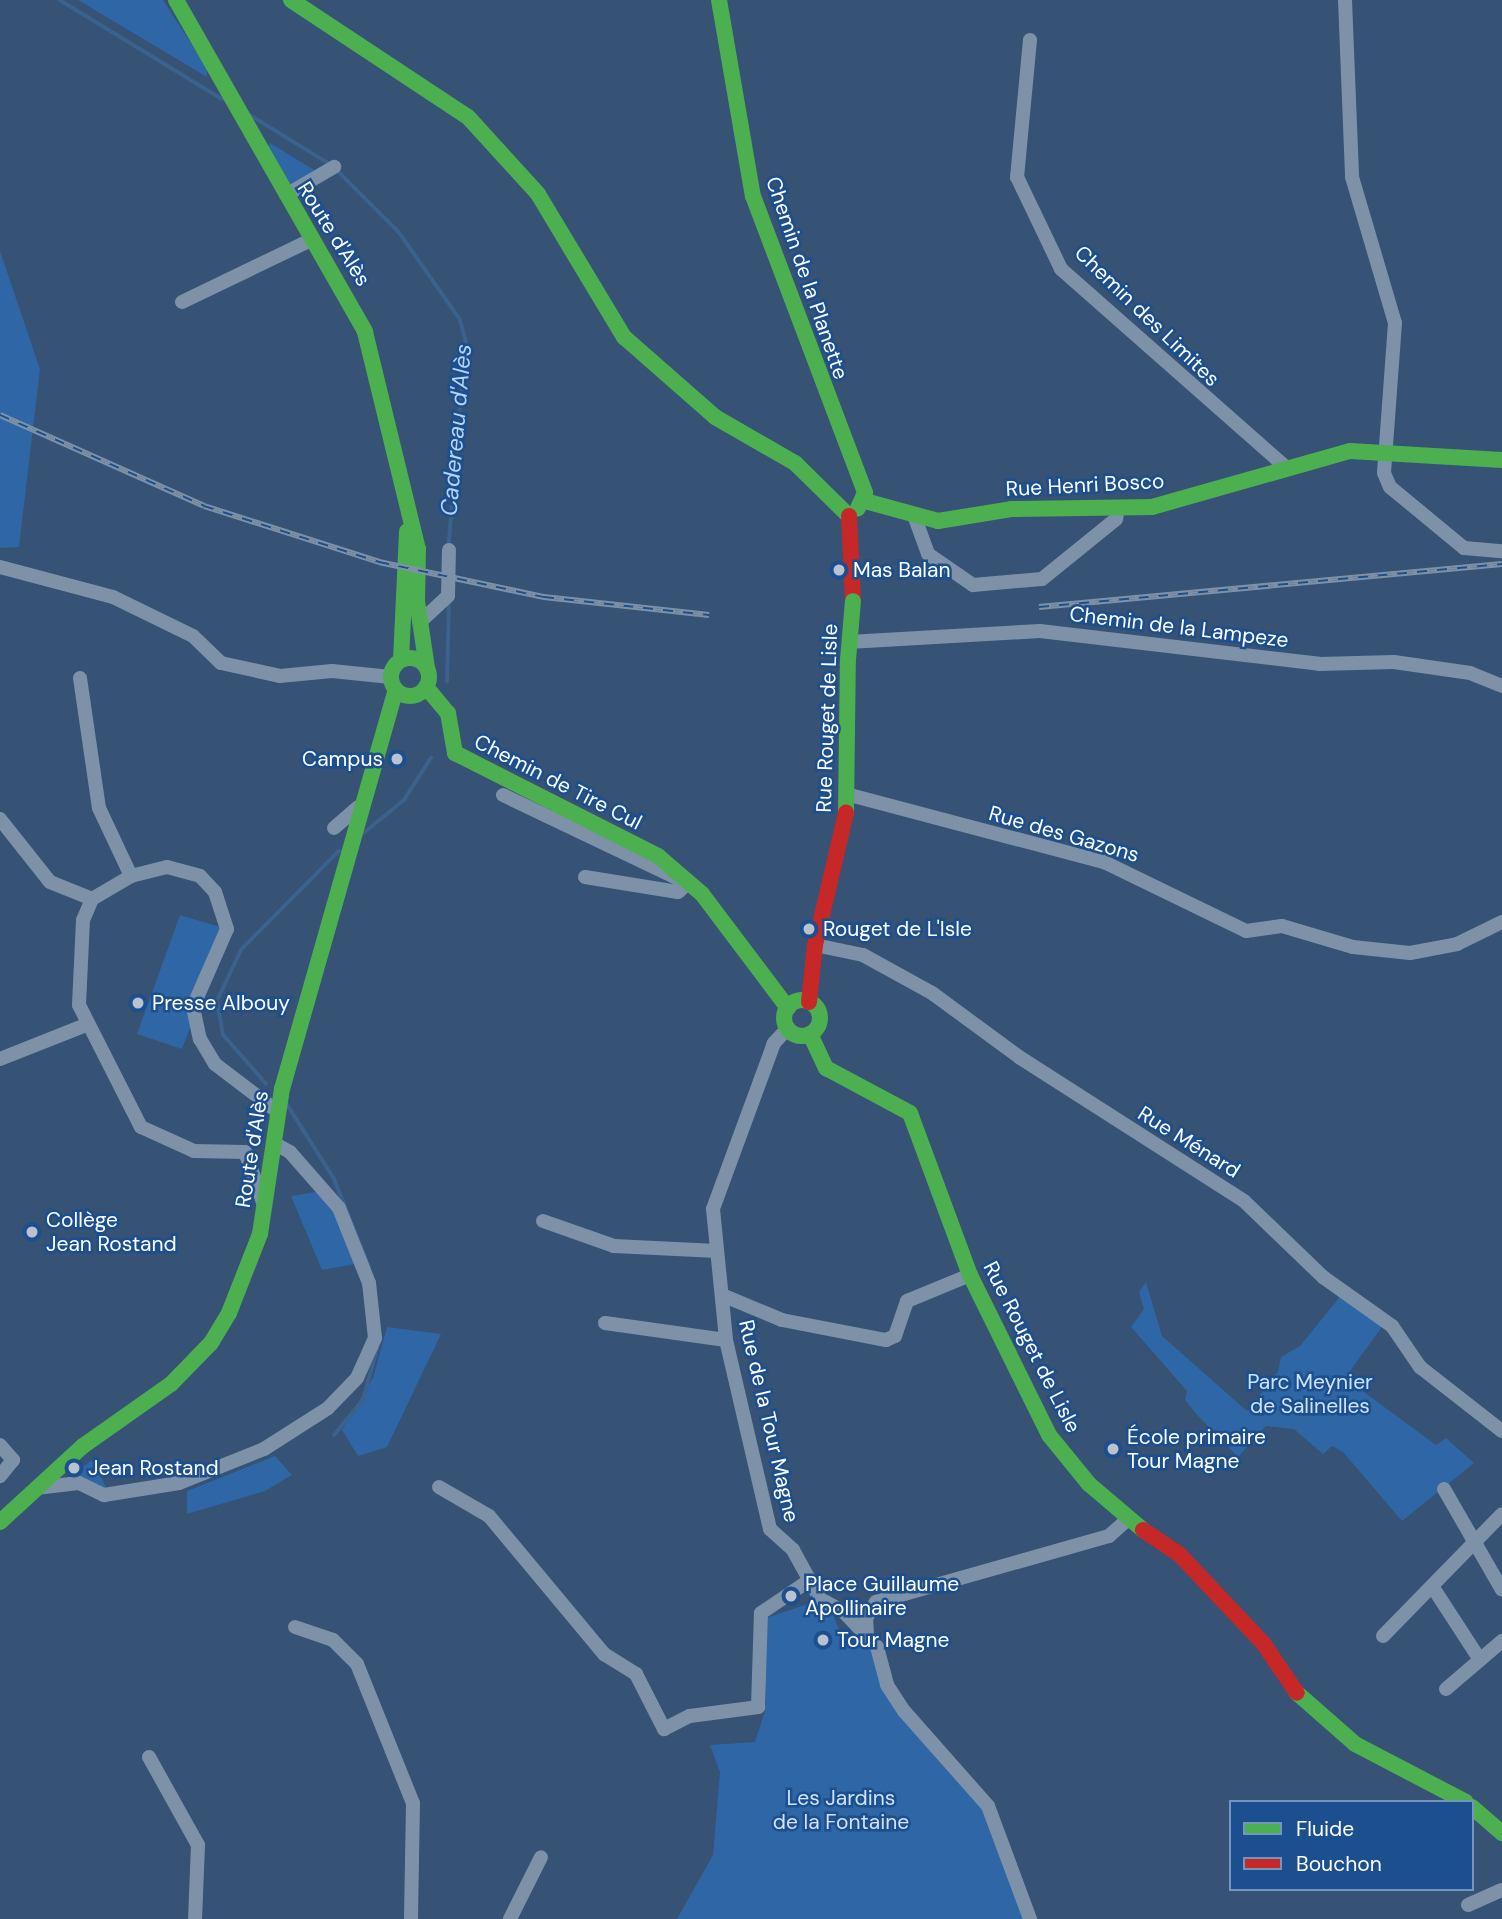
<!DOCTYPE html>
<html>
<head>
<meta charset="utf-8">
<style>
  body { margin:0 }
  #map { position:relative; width:1502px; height:1919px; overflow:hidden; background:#365274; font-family:"DM Sans",sans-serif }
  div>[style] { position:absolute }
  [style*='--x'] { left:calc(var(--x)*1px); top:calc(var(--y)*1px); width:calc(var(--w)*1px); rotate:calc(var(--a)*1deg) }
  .green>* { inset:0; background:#2f66a5 }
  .stream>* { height:3.5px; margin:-1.75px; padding:0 1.75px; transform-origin:1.75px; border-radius:1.75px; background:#3b618d }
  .street>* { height:14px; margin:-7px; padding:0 7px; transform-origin:7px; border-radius:7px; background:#7d92a8 }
  .fast>* { height:16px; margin:-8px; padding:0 8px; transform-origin:8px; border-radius:8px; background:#4caf50 }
  .fast>.ring { margin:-8px; padding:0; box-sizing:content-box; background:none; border:16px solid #4caf50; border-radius:50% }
  .jam>* { height:16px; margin:-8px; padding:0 8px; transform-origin:8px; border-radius:8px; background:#c62828 }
  .rail>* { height:6px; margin-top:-3px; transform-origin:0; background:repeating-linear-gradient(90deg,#1b4f8f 0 10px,#7e92a7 0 20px); box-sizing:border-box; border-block:2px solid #7e92a7 }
  .fast-bridge>* { height:16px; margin:-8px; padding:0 8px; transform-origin:8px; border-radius:8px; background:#4caf50 }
  .dots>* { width:19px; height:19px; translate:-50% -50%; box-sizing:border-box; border:4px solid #1b4f8f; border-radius:50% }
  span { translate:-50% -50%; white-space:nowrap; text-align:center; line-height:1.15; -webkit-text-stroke:5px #1b4f8f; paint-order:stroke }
  .street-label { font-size:21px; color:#fff }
  .poi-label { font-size:21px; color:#fff }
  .left { translate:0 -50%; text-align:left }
  .right { translate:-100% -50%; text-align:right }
  .park-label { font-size:21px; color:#cfe3fa }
  .water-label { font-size:23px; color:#b5d3f5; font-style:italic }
  .legend { position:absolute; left:1229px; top:1800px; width:245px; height:91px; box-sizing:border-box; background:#1b4f8f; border:2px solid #7695bc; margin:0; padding:9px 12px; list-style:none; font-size:21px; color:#fff }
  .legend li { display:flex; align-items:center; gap:14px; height:35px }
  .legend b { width:35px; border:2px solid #7695bc }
</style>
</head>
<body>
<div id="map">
  <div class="green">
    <div style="clip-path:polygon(78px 0,163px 0,207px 68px,207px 77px)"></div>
    <div style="clip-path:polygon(270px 143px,319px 173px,289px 185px,267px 147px)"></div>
    <div style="clip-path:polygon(0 251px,40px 369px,19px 547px,0 548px)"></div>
    <div style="clip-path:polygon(180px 915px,227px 929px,182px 1049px,137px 1034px)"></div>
    <div style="clip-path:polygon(322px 1191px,347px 1234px,355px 1264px,322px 1270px,291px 1196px)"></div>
    <div style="clip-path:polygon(1146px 1282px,1162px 1336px,1247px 1411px,1278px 1372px,1281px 1357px,1300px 1346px,1343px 1293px,1384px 1324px,1345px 1378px,1436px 1445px,1446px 1438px,1474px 1463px,1402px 1521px,1343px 1452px,1332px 1446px,1323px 1454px,1294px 1429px,1266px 1426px,1238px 1457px,1198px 1416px,1185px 1400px,1187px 1391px,1131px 1327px,1144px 1309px,1139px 1292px)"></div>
    <div style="clip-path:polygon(387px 1327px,441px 1334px,387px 1447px,358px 1456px,342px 1430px,373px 1378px)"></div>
    <div style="clip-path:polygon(275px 1456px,292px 1475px,265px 1491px,187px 1514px,187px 1491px)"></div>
    <div style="clip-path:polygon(92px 1460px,108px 1491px,65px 1481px)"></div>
    <div style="clip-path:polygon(814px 1602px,832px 1611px,845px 1646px,862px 1641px,873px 1650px,883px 1685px,988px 1817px,1026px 1919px,677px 1919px,713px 1855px,720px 1772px,710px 1745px,755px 1742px,766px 1708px,763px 1619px)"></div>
  </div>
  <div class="stream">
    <div style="--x:60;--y:0;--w:190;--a:31.4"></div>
    <div style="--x:250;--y:115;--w:94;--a:31.5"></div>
    <div style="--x:336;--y:169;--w:89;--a:45"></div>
    <div style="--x:399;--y:232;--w:106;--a:55"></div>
    <div style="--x:460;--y:319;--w:22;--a:74"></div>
    <div style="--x:466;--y:340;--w:209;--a:94.7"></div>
    <div style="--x:447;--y:682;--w:82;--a:-88.6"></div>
    <div style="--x:360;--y:836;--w:57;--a:-39.3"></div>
    <div style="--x:404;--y:800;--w:50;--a:-57.3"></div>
    <div style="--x:266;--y:1084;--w:65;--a:-131.3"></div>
    <div style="--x:223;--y:1035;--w:35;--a:-100"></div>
    <div style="--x:217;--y:1001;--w:56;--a:-64.8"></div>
    <div style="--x:241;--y:950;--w:139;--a:-45.3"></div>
    <div style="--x:287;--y:1104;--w:88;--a:57.6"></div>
    <div style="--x:334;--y:1178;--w:95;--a:68.3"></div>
    <div style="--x:334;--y:1435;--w:45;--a:-50.4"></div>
    <div style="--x:363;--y:1400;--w:60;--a:-74.6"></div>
  </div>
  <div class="street">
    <div style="--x:1345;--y:0;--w:177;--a:87.7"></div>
    <div style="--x:1352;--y:177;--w:152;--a:73.6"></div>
    <div style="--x:1395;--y:323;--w:150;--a:94.2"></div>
    <div style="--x:1384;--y:473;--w:15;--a:67"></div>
    <div style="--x:1390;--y:487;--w:96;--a:39.5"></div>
    <div style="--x:1464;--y:548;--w:38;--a:5"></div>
    <div style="--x:1030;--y:40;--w:138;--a:95.4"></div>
    <div style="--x:1017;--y:177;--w:102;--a:64.4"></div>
    <div style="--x:1061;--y:269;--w:301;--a:41.4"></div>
    <div style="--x:286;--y:195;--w:56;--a:-30.3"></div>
    <div style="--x:182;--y:302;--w:145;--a:-25.7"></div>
    <div style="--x:915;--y:518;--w:38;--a:70"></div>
    <div style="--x:928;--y:554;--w:55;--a:34.6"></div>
    <div style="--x:973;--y:585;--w:69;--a:-5"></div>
    <div style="--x:1042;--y:579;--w:95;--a:-39"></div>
    <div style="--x:1116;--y:519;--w:10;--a:-79"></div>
    <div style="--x:0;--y:567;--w:117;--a:14.9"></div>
    <div style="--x:113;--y:597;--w:89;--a:26"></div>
    <div style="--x:193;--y:636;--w:39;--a:44"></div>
    <div style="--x:221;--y:663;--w:60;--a:12.4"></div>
    <div style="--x:280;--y:676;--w:52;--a:-5.5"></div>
    <div style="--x:332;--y:671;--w:59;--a:5.8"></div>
    <div style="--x:420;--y:622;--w:38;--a:-43"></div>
    <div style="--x:448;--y:596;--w:46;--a:-88.8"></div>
    <div style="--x:849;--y:642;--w:191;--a:-3.3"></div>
    <div style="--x:1040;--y:631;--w:281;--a:6.7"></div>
    <div style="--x:1319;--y:664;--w:75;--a:-1.5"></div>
    <div style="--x:1394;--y:662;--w:77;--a:8.2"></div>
    <div style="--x:1470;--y:673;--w:35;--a:22"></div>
    <div style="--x:80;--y:678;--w:131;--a:81.7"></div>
    <div style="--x:99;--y:808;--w:75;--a:64.8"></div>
    <div style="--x:503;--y:795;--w:197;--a:25.5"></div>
    <div style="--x:850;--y:795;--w:263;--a:14.8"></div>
    <div style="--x:1104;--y:862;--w:158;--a:25.9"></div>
    <div style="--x:1246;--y:931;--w:36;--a:-8"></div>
    <div style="--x:1282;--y:926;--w:74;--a:16.5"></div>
    <div style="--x:1353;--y:947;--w:57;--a:6"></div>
    <div style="--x:1410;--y:953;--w:48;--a:-10.8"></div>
    <div style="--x:1457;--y:944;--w:50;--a:-26.1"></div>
    <div style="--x:0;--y:819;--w:80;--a:51.6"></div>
    <div style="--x:50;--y:882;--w:45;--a:22"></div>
    <div style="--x:92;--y:899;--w:23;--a:113"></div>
    <div style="--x:83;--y:920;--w:85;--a:92.7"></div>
    <div style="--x:79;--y:1005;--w:137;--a:63.1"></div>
    <div style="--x:141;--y:1127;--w:58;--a:24.4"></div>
    <div style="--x:194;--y:1151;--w:51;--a:1.1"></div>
    <div style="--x:245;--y:1152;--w:56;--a:70.3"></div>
    <div style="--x:334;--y:828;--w:32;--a:-41"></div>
    <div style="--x:585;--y:877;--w:94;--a:9.2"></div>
    <div style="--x:678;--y:892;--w:15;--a:-42"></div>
    <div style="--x:92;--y:899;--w:45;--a:-30.5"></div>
    <div style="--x:131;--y:876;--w:37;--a:-14"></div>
    <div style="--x:167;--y:867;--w:34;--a:15"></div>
    <div style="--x:200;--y:876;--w:22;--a:47"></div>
    <div style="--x:215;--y:892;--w:39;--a:72"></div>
    <div style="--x:227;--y:929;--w:85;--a:113.6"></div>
    <div style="--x:193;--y:1007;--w:33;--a:78"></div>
    <div style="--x:200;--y:1039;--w:29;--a:59"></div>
    <div style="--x:215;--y:1064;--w:79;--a:37.3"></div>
    <div style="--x:815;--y:945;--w:49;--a:11.8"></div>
    <div style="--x:863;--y:955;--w:79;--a:28.8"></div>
    <div style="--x:932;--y:993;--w:108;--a:36.3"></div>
    <div style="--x:1019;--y:1057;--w:267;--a:32.6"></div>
    <div style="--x:1244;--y:1201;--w:110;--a:43.9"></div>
    <div style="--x:1323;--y:1277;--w:85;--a:35.4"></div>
    <div style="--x:1392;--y:1326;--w:50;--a:55.7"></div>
    <div style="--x:1420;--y:1367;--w:104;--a:38"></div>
    <div style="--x:788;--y:1028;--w:21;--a:133"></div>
    <div style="--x:774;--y:1043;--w:177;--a:110.2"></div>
    <div style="--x:713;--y:1209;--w:132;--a:84.3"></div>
    <div style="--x:726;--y:1340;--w:194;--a:76.9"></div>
    <div style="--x:770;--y:1529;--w:31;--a:42"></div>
    <div style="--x:793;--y:1550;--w:56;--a:61.1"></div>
    <div style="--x:820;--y:1599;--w:26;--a:28"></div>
    <div style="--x:843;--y:1611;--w:50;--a:46.6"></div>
    <div style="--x:877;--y:1647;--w:39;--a:75"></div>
    <div style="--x:887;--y:1685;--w:31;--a:57"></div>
    <div style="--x:904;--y:1711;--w:127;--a:48.5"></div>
    <div style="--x:988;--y:1806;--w:121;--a:69.6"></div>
    <div style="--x:0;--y:1059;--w:92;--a:-21.6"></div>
    <div style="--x:543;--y:1221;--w:75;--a:19.4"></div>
    <div style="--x:614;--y:1246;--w:103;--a:2.8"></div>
    <div style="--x:722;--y:1295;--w:65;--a:22.6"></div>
    <div style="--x:782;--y:1320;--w:106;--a:10.9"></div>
    <div style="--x:886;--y:1340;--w:10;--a:-24"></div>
    <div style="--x:895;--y:1336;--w:37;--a:-71"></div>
    <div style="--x:907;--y:1301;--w:68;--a:-22.4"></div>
    <div style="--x:605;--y:1323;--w:122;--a:8"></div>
    <div style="--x:0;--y:1445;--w:20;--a:49"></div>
    <div style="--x:13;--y:1460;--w:21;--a:129"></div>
    <div style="--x:439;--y:1487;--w:58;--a:30.1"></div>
    <div style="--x:489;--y:1516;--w:180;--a:50.2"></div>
    <div style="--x:604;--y:1654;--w:38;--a:32"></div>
    <div style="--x:636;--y:1674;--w:62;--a:63"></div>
    <div style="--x:664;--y:1729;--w:29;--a:-27"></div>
    <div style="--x:690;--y:1716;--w:69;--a:-7.5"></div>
    <div style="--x:758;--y:1707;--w:94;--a:-88.2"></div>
    <div style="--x:761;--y:1613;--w:59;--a:-34"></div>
    <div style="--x:36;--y:1488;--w:43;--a:-6.6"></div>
    <div style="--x:79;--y:1483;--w:28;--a:26"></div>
    <div style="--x:104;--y:1495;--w:76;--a:-9.1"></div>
    <div style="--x:179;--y:1483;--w:92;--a:-21.8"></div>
    <div style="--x:264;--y:1449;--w:76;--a:-32.6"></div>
    <div style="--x:328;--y:1408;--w:42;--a:-46"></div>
    <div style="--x:357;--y:1378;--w:44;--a:-65.8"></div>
    <div style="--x:375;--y:1338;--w:55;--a:-96.2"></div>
    <div style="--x:369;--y:1283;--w:81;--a:-111.8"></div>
    <div style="--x:339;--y:1208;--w:74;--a:-131.2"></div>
    <div style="--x:290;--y:1152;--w:18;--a:-151"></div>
    <div style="--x:1444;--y:1489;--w:116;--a:60.1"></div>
    <div style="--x:1432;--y:1586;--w:88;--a:57"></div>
    <div style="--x:295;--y:1627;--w:40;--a:18.9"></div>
    <div style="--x:333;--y:1640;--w:34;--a:45"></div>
    <div style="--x:357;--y:1664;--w:150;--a:68.1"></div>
    <div style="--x:413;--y:1803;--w:116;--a:91"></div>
    <div style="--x:867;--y:1635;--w:17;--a:-93"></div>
    <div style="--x:866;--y:1618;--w:19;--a:-58"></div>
    <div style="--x:876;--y:1602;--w:242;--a:-15.8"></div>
    <div style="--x:1109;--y:1536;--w:24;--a:-42"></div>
    <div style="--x:1383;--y:1636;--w:170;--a:-45.7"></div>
    <div style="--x:1446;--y:1689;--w:74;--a:-40.6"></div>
    <div style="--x:149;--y:1757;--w:101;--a:60.9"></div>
    <div style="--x:198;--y:1845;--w:74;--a:92.3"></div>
    <div style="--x:1468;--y:1905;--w:37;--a:-24"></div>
    <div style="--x:510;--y:1919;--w:69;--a:-63.4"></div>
  </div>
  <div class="fast">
    <div style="--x:176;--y:0;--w:382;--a:60.3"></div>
    <div style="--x:365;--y:332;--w:223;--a:76.3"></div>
    <div style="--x:418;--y:549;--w:52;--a:91.1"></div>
    <div style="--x:417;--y:601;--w:68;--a:81.5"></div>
    <div style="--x:291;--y:0;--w:212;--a:33.5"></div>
    <div style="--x:468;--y:117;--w:104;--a:47.7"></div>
    <div style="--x:538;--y:194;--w:167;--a:59"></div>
    <div style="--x:624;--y:337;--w:121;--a:41.3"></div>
    <div style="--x:715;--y:417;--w:92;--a:29.9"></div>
    <div style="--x:795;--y:463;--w:76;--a:44.5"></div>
    <div style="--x:719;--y:0;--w:199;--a:80.2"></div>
    <div style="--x:753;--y:196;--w:317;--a:69.3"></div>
    <div style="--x:865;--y:493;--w:17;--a:115"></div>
    <div style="--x:865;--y:501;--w:76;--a:15.3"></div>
    <div style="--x:938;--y:521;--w:74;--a:-9.3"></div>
    <div style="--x:1011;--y:509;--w:141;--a:-0.8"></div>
    <div style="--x:1152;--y:507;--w:206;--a:-15.8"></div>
    <div style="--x:1350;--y:451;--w:152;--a:3.4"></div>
    <div class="ring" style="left:391px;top:658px;width:22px;height:22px"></div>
    <div style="--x:401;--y:660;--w:129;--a:-87.3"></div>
    <div style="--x:426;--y:687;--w:34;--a:50"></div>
    <div style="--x:448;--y:713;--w:41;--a:80.1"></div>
    <div style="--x:455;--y:753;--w:228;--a:26.9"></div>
    <div style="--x:658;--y:856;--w:58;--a:40.8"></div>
    <div style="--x:702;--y:894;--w:143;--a:53"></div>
    <div style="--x:846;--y:813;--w:153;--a:-89.3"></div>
    <div class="ring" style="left:784px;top:1000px;width:20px;height:20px"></div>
    <div style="--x:810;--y:1034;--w:38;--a:65"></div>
    <div style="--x:826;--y:1068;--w:95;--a:28.2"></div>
    <div style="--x:910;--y:1113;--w:173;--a:69.7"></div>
    <div style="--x:970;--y:1275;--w:178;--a:63.7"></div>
    <div style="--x:1049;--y:1435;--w:63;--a:50.8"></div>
    <div style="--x:1089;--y:1484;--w:71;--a:40.4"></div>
    <div style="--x:0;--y:1522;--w:113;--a:-42.5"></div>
    <div style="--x:83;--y:1446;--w:108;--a:-35.2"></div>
    <div style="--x:171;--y:1384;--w:57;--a:-45.7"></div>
    <div style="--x:211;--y:1343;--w:35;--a:-59"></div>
    <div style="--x:229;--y:1313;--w:85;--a:-68.6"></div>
    <div style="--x:260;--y:1234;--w:147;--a:-81.4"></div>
    <div style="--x:282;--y:1089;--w:415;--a:-74.1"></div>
    <div style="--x:1297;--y:1693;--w:77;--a:41.3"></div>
    <div style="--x:1355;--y:1744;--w:125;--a:27.6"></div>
    <div style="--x:1472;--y:1807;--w:40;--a:41"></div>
  </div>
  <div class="jam">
    <div style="--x:849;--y:516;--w:85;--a:87.3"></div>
    <div style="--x:809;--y:1002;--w:57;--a:-84"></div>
    <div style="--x:815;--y:945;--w:136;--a:-76.8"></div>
    <div style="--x:1143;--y:1530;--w:43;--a:33.7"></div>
    <div style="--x:1179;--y:1554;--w:122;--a:46.7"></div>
    <div style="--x:1263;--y:1643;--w:60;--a:55.8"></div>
  </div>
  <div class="rail">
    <div style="--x:0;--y:415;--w:223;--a:24"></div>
    <div style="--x:204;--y:506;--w:184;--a:17.7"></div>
    <div style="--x:379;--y:562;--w:169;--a:12"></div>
    <div style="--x:544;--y:597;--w:166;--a:6.2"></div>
    <div style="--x:1039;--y:607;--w:465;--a:-5.3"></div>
  </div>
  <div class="fast-bridge">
    <div style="--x:848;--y:660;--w:59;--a:-85.2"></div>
  </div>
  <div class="dots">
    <div style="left:839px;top:570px;background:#b9c2ce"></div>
    <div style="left:397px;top:759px;background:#b9c2ce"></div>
    <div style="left:809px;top:929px;background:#b9c2ce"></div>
    <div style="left:138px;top:1003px;background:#b9c2ce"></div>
    <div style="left:32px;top:1232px;background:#b9c2ce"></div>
    <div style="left:1113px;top:1449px;background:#b9c2ce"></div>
    <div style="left:74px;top:1468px;background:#b9c2ce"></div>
    <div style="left:791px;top:1596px;background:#b9c2ce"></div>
    <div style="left:823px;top:1640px;background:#b9c2ce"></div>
  </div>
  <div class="street-label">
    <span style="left:334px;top:234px;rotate:58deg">Route d'Alès</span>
    <span style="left:807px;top:278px;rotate:71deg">Chemin de la Planette</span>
    <span style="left:1147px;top:316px;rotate:44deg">Chemin des Limites</span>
    <span style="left:1085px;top:485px;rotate:-3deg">Rue Henri Bosco</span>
    <span style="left:1179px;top:627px;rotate:7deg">Chemin de la Lampeze</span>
    <span style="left:827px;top:718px;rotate:-88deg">Rue Rouget de Lisle</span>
    <span style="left:558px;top:782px;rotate:27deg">Chemin de Tire Cul</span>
    <span style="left:1064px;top:834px;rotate:16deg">Rue des Gazons</span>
    <span style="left:1189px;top:1142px;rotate:32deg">Rue Ménard</span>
    <span style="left:252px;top:1149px;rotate:-81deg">Route d'Alès</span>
    <span style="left:1032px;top:1347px;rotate:63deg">Rue Rouget de Lisle</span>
    <span style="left:769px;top:1421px;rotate:77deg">Rue de la Tour Magne</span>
  </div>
  <div class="poi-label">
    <span class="left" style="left:853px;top:570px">Mas Balan</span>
    <span class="right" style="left:383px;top:759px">Campus</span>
    <span class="left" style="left:823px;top:929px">Rouget de L'Isle</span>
    <span class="left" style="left:152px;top:1003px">Presse Albouy</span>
    <span class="left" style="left:46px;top:1232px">Collège<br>Jean Rostand</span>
    <span class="left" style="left:1127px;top:1449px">École primaire<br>Tour Magne</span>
    <span class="left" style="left:88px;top:1468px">Jean Rostand</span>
    <span class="left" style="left:805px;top:1596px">Place Guillaume<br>Apollinaire</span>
    <span class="left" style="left:837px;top:1640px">Tour Magne</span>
  </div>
  <div class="park-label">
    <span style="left:1310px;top:1394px">Parc Meynier<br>de Salinelles</span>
    <span style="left:841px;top:1810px">Les Jardins<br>de la Fontaine</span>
  </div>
  <div class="water-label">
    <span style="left:456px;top:430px;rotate:-85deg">Cadereau d'Alès</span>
  </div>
  <ul class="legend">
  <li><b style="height:9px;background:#4caf50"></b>Fluide</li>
  <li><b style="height:9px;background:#c62828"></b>Bouchon</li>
  </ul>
</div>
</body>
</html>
